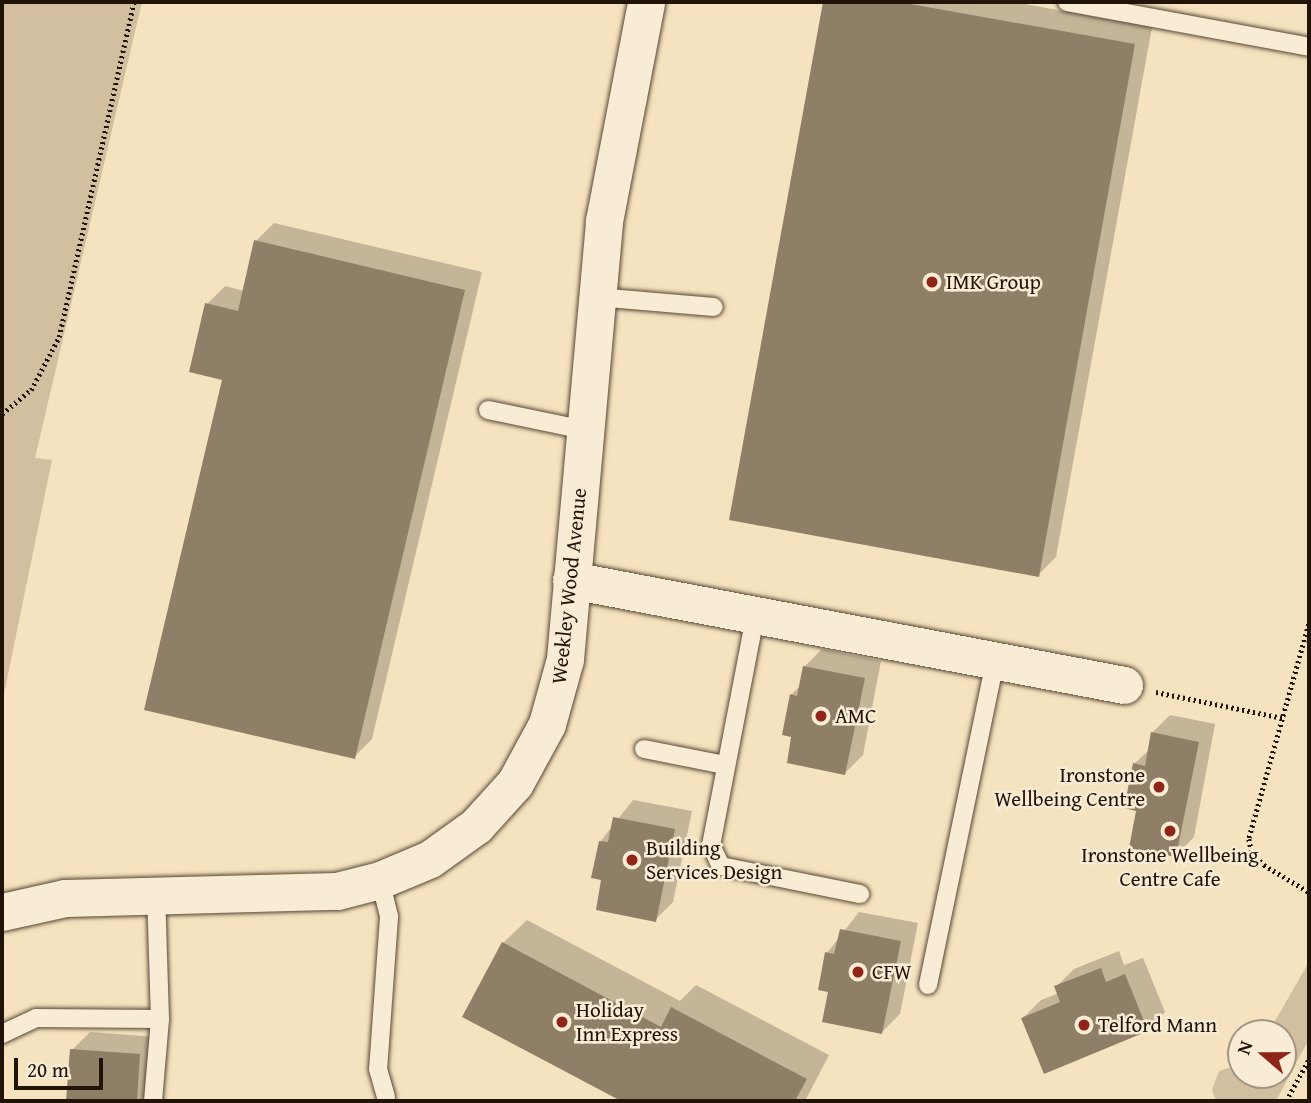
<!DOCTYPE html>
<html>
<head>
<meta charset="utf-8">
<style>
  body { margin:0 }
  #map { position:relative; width:1311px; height:1103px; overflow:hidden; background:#f5e2be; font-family:"Gentium Book Plus",serif }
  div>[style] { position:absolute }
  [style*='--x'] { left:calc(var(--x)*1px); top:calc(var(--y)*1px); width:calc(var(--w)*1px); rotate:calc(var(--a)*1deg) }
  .green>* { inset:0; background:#d1bf9f }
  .shadow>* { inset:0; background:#0003 }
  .building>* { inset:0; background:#907f67 }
  .path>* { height:4.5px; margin-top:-2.25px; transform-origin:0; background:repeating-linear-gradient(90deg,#221309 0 2px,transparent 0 5.5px) }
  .roads { filter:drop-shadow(0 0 2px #574736) drop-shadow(0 0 2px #574736) }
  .lane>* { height:18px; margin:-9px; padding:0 9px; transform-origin:9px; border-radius:9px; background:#f8ecd5 }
  .street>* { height:37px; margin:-18.5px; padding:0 18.5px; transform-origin:18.5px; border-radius:18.5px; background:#f8ecd5 }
  .dots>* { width:19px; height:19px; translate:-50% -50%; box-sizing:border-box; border:4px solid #f8ecd5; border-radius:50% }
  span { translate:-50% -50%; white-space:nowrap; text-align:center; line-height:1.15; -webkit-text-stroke:5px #f8ecd5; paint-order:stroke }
  .poi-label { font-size:21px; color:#221309 }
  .left { translate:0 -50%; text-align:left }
  .right { translate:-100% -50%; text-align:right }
  .street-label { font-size:21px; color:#221309 }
  .frame { position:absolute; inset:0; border:4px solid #221309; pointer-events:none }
  .north { position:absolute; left:1227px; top:1019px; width:70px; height:70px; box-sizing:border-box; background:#f8ecd5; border:2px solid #a29583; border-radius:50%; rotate:290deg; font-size:19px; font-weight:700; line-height:28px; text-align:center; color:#221309 }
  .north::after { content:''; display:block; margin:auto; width:24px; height:32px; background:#8f2418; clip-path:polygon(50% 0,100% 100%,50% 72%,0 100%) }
  .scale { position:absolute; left:14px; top:1058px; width:89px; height:32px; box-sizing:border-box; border:4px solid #221309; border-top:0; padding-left:9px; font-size:21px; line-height:24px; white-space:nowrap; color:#221309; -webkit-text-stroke:5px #f8ecd5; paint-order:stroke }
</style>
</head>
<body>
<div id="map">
  <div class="green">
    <div style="clip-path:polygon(2px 2px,142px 2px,35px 458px,52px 460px,2px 704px)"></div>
    <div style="clip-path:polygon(1309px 962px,1309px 1039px,1276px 1101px,1216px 1101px,1212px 1090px,1219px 1071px,1241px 1064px,1241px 1075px,1283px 1075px,1283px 1033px,1268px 1033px)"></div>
  </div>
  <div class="shadow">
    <div style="clip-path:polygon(825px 2px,1013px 2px,1152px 27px,1056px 557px,1038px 575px,731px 519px)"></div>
    <div style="clip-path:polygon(274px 223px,482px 272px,372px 739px,354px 757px,224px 378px,207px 304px,225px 286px,244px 291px,256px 241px)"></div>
    <div style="clip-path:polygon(822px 649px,881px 661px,863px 755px,845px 773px,793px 736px,791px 695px,801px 685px,804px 667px)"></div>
    <div style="clip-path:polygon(1170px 715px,1215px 724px,1194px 837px,1176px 855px,1138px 809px,1134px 764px,1150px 749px,1152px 733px)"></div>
    <div style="clip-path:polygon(633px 800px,692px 811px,673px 902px,655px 920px,604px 878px,600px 842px)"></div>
    <div style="clip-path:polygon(859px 912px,918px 923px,900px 1014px,882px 1032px,830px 990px,827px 953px)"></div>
    <div style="clip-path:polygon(527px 920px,680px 1001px,696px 985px,829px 1055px,805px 1101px,625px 1101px,465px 1017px,503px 943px)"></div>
    <div style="clip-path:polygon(1119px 951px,1124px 965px,1143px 958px,1165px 1012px,1147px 1030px,1023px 1018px,1041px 1000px,1059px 993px,1056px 987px,1074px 969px)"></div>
    <div style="clip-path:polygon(90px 1032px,157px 1037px,153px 1101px,68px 1101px,72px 1050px)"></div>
  </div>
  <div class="building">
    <div style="clip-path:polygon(823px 2px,899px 2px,1135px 44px,1039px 577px,729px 520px)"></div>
    <div style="clip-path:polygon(254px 240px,465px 290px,355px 759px,144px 710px,222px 380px,189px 372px,205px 303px,238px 311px)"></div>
    <div style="clip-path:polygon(803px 666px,865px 678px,845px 775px,787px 763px,791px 737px,782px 735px,790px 694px,797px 696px)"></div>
    <div style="clip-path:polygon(1151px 732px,1199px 742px,1176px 857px,1129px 848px,1136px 811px,1124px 808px,1133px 763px,1145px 766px)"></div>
    <div style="clip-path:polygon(613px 817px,675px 829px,656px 922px,596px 910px,601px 880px,591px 878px,599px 841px,608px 842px)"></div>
    <div style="clip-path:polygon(840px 929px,901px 941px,882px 1034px,822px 1022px,828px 992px,818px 990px,825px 952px,834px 954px)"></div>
    <div style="clip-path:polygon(502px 942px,661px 1027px,671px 1007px,807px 1079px,795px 1101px,621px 1101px,462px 1017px)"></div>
    <div style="clip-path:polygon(1101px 968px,1106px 982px,1125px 974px,1148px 1031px,1044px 1074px,1021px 1018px,1060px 1002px,1054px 986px)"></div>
    <div style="clip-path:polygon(70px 1049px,140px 1054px,137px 1101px,66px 1101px)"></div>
  </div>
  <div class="path">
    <div style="--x:2;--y:414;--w:38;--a:-40"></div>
    <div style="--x:31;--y:390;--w:60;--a:-62.2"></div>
    <div style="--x:59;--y:337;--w:343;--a:-77.4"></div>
    <div style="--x:1309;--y:624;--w:223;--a:105.6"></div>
    <div style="--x:1249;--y:839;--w:14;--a:78"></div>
    <div style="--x:1252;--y:853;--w:17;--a:45"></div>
    <div style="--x:1264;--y:865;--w:52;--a:31"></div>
    <div style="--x:1156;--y:692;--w:130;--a:11.6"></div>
    <div style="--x:1286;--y:1101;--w:48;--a:-61.3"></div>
  </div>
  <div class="roads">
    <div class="lane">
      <div style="--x:1067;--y:2;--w:246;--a:10.5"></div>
      <div style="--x:597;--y:297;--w:117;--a:4.9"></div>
      <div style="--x:488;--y:410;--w:99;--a:11.7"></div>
      <div style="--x:755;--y:617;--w:232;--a:100.9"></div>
      <div style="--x:711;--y:845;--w:23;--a:65"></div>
      <div style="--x:721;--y:866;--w:142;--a:11.4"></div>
      <div style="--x:644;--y:749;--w:83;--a:11.2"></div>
      <div style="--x:380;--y:880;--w:38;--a:76"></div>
      <div style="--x:389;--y:917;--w:152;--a:94.1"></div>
      <div style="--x:378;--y:1069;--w:29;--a:74"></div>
      <div style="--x:928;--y:985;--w:331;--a:-78.3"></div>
      <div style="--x:2;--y:1034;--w:38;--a:-25"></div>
      <div style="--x:36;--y:1018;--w:124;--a:0.5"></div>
      <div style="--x:153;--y:1101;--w:82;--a:-85.1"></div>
      <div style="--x:160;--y:1019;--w:126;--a:-91.8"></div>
    </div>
    <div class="street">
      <div style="--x:571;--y:580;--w:563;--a:10.75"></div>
      <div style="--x:2;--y:912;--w:65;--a:-12.5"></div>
      <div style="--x:65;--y:898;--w:272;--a:-1.5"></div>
      <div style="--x:337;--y:891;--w:44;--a:-14.3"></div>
      <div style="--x:380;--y:880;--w:54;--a:-22.8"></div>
      <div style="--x:430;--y:859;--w:57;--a:-35.7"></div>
      <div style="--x:476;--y:826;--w:58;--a:-47.8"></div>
      <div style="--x:515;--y:783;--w:67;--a:-61.5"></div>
      <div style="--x:547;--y:724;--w:67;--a:-74.5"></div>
      <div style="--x:565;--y:659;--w:440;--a:-84.9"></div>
      <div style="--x:604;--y:221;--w:223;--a:-79.1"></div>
    </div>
  </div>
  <div class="dots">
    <div style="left:932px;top:282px;background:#8f2418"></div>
    <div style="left:821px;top:716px;background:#8f2418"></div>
    <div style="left:1159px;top:787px;background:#8f2418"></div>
    <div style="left:1170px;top:831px;background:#8f2418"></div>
    <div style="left:632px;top:860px;background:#8f2418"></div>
    <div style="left:858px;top:972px;background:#8f2418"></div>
    <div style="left:562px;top:1022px;background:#8f2418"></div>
    <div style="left:1084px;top:1025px;background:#8f2418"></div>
  </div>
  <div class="poi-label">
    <span class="left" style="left:946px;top:282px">IMK Group</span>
    <span class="left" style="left:835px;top:716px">AMC</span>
    <span class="right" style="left:1145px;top:787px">Ironstone<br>Wellbeing Centre</span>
    <span class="left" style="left:646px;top:860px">Building<br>Services Design</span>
    <span style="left:1170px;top:867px">Ironstone Wellbeing<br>Centre Cafe</span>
    <span class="left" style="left:872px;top:972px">CFW</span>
    <span class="left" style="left:576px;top:1022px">Holiday<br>Inn Express</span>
    <span class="left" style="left:1098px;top:1025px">Telford Mann</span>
  </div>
  <div class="street-label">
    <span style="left:569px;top:586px;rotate:-84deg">Weekley Wood Avenue</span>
  </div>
  <div class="frame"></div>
  <div class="north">N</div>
  <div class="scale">20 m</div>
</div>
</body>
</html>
